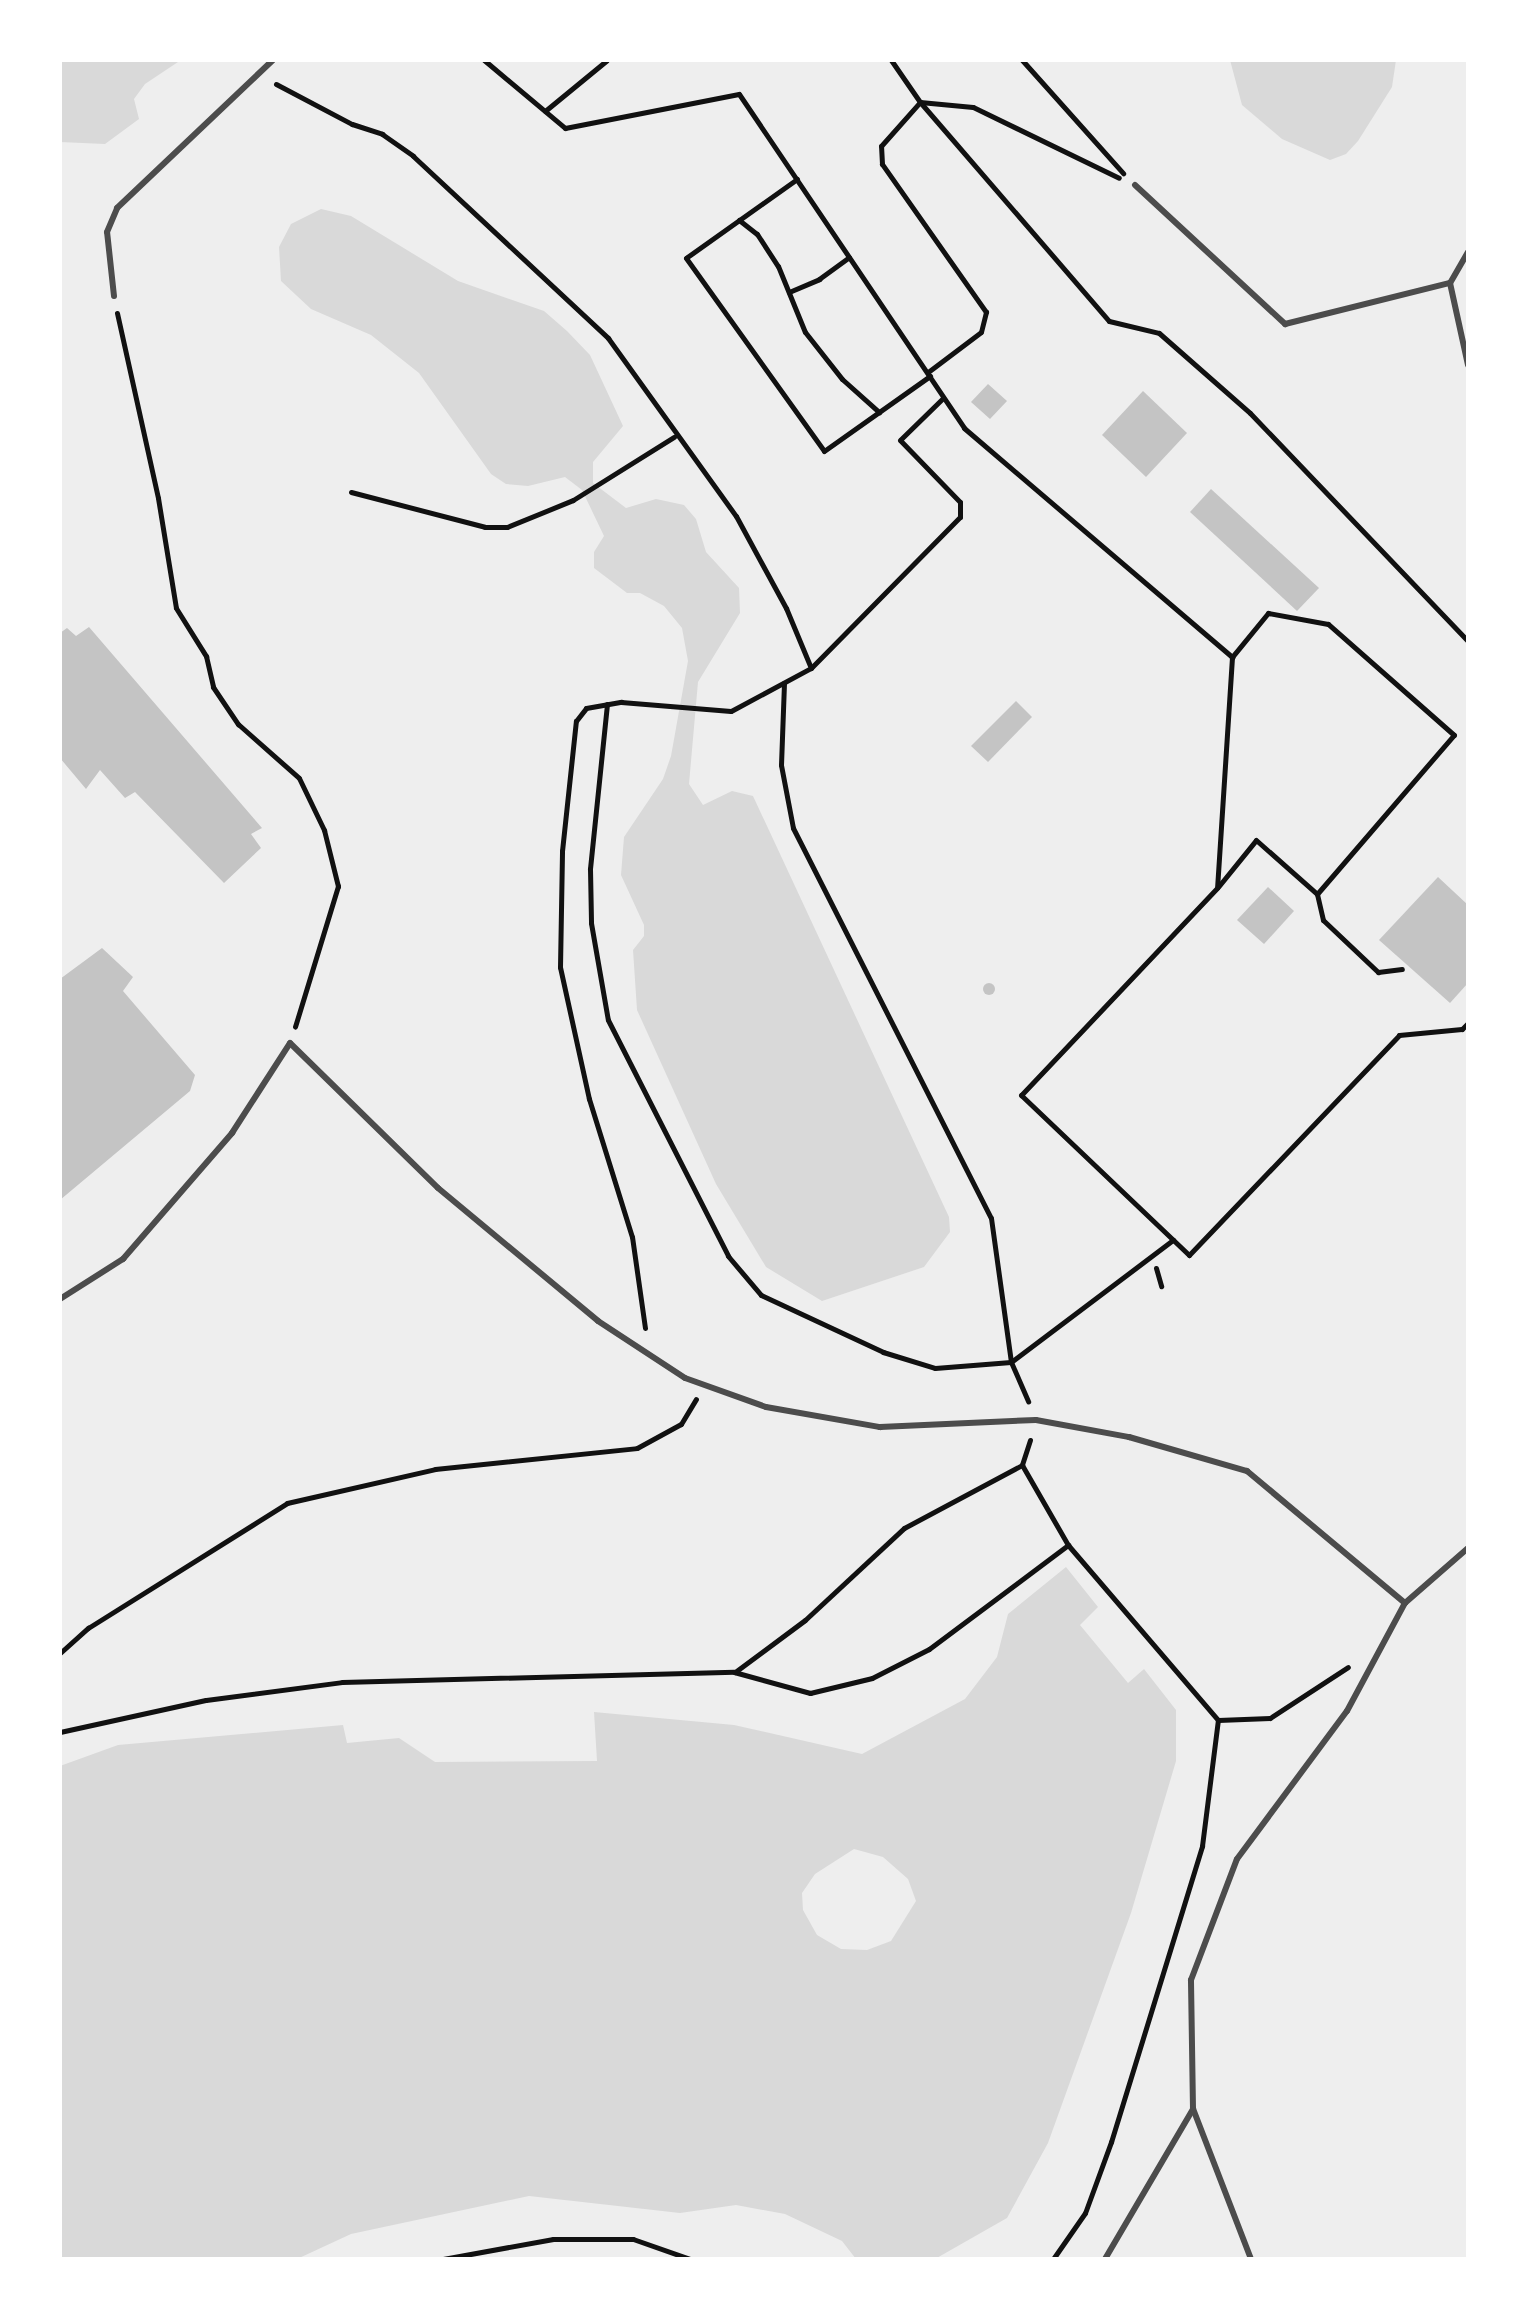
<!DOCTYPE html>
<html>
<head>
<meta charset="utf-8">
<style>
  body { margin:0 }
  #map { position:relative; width:1528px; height:2319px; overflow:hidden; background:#fff; font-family:Cabin,sans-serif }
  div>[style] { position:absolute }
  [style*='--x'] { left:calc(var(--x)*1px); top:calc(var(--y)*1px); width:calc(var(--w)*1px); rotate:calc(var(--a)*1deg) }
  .green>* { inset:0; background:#eee }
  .water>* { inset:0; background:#d9d9d9 }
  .building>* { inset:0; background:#c4c4c4 }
  .round { border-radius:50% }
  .path>* { height:5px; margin:-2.5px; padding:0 2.5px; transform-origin:2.5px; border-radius:2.5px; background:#111 }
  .service>* { height:6px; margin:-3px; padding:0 3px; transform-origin:3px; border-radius:3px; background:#4c4c4c }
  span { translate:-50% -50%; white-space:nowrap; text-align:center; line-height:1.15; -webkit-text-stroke:6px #fff; paint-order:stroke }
  .frame { position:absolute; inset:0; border:62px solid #fff; pointer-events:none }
</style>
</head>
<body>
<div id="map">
  <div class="green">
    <div style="clip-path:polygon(60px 60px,1468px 60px,1468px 2259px,60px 2259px)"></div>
  </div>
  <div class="water">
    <div style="clip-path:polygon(60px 60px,181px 60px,145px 84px,134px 99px,139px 119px,105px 144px,60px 142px)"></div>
    <div style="clip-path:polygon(1230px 60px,1396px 60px,1392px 87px,1358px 141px,1346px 154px,1330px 160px,1282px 139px,1242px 105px)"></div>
    <div style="clip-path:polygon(321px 209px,351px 216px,458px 281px,544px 311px,567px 331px,590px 355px,623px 426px,593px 462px,593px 483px,626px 508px,656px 499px,684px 505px,696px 519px,706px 552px,739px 588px,740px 613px,698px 682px,689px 784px,703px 805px,732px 791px,753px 796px,949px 1217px,950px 1232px,924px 1267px,822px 1301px,766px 1267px,716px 1184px,637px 1010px,633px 950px,644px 936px,644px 925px,621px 875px,624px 837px,663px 779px,671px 756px,688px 661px,682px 628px,664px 606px,640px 593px,627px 593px,594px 568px,594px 552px,604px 536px,582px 490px,565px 477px,528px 486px,506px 484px,491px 474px,419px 373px,371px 335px,311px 309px,281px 281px,279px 247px,291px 224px)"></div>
    <div style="clip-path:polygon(evenodd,1066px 1567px,1098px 1607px,1080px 1625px,1128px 1683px,1144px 1669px,1176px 1710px,1176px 1761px,1131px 1913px,1048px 2143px,1007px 2218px,935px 2259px,856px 2259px,842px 2241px,785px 2214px,736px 2205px,680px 2213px,529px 2196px,351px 2234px,297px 2259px,60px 2259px,60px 1766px,118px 1745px,343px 1725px,347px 1743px,399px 1738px,435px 1762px,597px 1761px,594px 1712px,734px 1725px,862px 1754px,965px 1699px,997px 1657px,1008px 1614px,1066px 1567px,854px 1849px,883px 1857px,908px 1879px,916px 1901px,891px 1941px,867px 1950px,841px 1949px,817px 1935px,803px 1910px,802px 1893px,815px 1874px,854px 1849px)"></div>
  </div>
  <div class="building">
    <div style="clip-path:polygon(988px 384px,1007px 401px,990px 419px,971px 402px)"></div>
    <div style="clip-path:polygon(1143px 391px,1187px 433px,1146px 477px,1102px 435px)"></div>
    <div style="clip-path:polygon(1211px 489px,1319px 588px,1297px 611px,1190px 512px)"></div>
    <div style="clip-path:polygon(89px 627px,262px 828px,251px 834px,261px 848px,224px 883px,135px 792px,125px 798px,100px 770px,86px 789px,60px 758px,60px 633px,67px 628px,76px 636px)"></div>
    <div style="clip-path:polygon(1016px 701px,1032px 717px,988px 762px,971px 746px)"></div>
    <div style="clip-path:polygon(1438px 877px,1468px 905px,1468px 983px,1450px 1003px,1379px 940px)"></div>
    <div style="clip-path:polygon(1268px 887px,1294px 911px,1264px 944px,1237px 920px)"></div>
    <div style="clip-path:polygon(102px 948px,133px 977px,123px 991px,195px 1075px,190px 1091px,60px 1200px,60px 979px)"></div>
    <div class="round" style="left:983px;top:983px;width:12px;height:12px"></div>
  </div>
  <div class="path">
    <div style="--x:484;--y:60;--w:106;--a:40"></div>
    <div style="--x:565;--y:128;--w:177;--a:-11.1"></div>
    <div style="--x:739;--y:94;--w:403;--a:56"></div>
    <div style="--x:964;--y:428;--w:353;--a:40.5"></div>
    <div style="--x:1232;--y:657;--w:231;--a:93.7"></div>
    <div style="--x:1217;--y:888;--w:285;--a:133.4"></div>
    <div style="--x:1021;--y:1095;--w:232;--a:43.6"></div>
    <div style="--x:1189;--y:1255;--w:304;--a:-46.3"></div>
    <div style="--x:1399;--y:1035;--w:63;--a:-5.4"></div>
    <div style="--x:1462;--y:1029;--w:8;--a:-45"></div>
    <div style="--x:891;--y:60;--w:51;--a:55.4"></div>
    <div style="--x:920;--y:102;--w:289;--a:49.2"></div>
    <div style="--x:1109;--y:321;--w:51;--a:13.5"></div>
    <div style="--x:1159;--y:333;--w:121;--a:41.3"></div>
    <div style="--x:1250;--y:413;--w:315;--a:46.3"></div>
    <div style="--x:1022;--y:60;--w:152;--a:48.2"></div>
    <div style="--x:276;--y:84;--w:86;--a:27.8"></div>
    <div style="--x:352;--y:124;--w:32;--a:18"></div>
    <div style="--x:382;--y:134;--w:38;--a:35"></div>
    <div style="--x:413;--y:156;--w:267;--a:43"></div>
    <div style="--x:608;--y:338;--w:219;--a:54.3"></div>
    <div style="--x:736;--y:516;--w:105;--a:61.5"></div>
    <div style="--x:786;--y:608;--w:65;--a:67.4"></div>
    <div style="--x:811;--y:668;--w:212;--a:-45.4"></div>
    <div style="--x:960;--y:517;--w:15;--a:-90"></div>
    <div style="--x:960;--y:502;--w:86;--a:-134.1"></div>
    <div style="--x:900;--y:440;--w:59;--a:-44.3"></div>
    <div style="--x:545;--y:111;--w:80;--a:-39.4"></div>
    <div style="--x:797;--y:179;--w:136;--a:144.6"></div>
    <div style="--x:686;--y:258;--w:237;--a:54.4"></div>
    <div style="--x:824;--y:451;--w:130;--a:-35.3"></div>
    <div style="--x:739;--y:220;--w:23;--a:38"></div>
    <div style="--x:757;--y:234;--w:38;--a:57"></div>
    <div style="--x:778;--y:266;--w:71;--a:67.8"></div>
    <div style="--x:805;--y:332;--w:60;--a:51.8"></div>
    <div style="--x:842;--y:379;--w:50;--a:41.7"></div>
    <div style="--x:789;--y:292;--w:33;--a:-23"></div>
    <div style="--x:819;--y:279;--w:37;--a:-36"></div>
    <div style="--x:117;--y:313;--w:189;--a:77.5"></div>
    <div style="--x:158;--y:498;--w:111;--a:80.7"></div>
    <div style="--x:176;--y:608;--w:57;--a:58"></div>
    <div style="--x:206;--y:656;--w:32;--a:77"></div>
    <div style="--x:213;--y:687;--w:45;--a:56"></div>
    <div style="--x:238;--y:724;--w:81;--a:41.5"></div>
    <div style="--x:299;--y:778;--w:58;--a:64.3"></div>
    <div style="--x:324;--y:830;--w:58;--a:76"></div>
    <div style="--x:338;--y:886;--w:147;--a:107"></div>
    <div style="--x:928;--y:372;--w:66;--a:-37"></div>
    <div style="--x:981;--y:332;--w:21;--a:-76"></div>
    <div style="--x:986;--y:312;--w:181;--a:-125.1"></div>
    <div style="--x:882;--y:164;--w:18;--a:-93"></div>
    <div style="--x:881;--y:146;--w:59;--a:-48.4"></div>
    <div style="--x:920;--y:102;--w:53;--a:5.4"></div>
    <div style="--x:973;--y:107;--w:162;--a:25.9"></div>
    <div style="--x:351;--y:492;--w:138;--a:14.6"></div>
    <div style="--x:485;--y:527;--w:22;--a:0"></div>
    <div style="--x:507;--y:527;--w:71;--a:-22.2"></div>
    <div style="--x:573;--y:500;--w:119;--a:-32"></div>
    <div style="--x:784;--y:683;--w:82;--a:92.1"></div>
    <div style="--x:781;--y:765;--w:64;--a:79.2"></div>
    <div style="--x:793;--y:828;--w:437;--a:63.1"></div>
    <div style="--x:991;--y:1218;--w:145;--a:82.1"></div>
    <div style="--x:1011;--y:1362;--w:43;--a:66.4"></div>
    <div style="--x:607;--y:704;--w:166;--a:95.9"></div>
    <div style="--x:590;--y:869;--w:54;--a:88.9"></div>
    <div style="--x:591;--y:923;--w:98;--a:80.1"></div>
    <div style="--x:608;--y:1020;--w:265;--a:63"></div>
    <div style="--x:728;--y:1256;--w:51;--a:49.8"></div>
    <div style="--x:761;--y:1295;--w:135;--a:25"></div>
    <div style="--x:883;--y:1352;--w:54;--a:17.1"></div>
    <div style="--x:935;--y:1368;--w:76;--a:-4.5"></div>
    <div style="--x:1011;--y:1362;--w:203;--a:-37"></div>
    <div style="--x:1218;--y:887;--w:60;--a:-51"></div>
    <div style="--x:1256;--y:840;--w:81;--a:41.5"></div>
    <div style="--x:1317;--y:894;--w:210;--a:-49.3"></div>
    <div style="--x:1454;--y:735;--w:168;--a:-138.6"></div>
    <div style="--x:1328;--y:624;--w:61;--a:-169.6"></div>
    <div style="--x:1268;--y:613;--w:57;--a:129.3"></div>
    <div style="--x:1317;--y:894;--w:27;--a:77"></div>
    <div style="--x:1323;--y:920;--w:76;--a:43.4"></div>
    <div style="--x:1378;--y:972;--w:24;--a:-7"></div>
    <div style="--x:1156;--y:1268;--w:19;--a:74"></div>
    <div style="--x:645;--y:1328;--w:92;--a:-98.1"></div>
    <div style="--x:632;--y:1237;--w:145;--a:-107.3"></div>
    <div style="--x:589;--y:1099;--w:135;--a:-102.4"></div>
    <div style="--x:560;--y:967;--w:116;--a:-89"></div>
    <div style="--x:562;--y:851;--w:131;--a:-83.9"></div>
    <div style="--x:576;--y:721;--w:16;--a:-52"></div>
    <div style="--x:586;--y:708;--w:36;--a:-10"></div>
    <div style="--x:621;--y:702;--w:110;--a:4.7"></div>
    <div style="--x:731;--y:711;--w:91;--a:-28.3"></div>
    <div style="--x:1030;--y:1440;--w:26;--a:108"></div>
    <div style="--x:1022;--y:1465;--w:92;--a:60.1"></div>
    <div style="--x:1068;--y:1545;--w:230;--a:49.4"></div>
    <div style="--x:1218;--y:1720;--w:52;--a:-2.2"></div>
    <div style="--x:1270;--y:1718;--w:93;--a:-33.2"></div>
    <div style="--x:60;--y:1653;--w:38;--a:-42"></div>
    <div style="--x:88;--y:1628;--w:235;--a:-32.1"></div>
    <div style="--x:287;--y:1503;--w:152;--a:-12.9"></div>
    <div style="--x:435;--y:1469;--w:203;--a:-5.9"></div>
    <div style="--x:637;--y:1448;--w:50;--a:-28.6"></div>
    <div style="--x:681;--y:1424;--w:29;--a:-59"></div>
    <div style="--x:735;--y:1672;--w:87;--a:-36.6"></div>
    <div style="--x:805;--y:1620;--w:135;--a:-42.9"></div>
    <div style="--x:904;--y:1528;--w:134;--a:-28.1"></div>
    <div style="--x:60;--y:1732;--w:149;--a:-12.4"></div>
    <div style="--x:206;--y:1700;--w:137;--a:-7.5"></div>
    <div style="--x:342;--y:1682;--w:392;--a:-1.5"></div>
    <div style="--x:734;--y:1672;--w:79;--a:15.4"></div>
    <div style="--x:810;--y:1693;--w:64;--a:-13.6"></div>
    <div style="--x:872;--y:1678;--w:64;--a:-27"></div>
    <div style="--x:929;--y:1649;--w:174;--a:-36.8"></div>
    <div style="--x:443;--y:2259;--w:112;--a:-10.3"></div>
    <div style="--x:553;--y:2239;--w:80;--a:0"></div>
    <div style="--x:633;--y:2239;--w:60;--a:19.3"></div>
    <div style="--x:1053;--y:2259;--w:56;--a:-55.2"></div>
    <div style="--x:1085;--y:2213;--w:76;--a:-69.9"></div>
    <div style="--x:1111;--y:2142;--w:310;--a:-72.9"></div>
    <div style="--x:1202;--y:1846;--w:127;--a:-82.8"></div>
  </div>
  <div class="service">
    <div style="--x:1135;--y:185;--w:205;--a:42.8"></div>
    <div style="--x:1285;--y:324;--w:170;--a:-14"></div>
    <div style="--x:1468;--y:252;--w:36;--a:120"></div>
    <div style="--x:1450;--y:283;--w:84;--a:77.6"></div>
    <div style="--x:114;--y:296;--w:64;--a:-96.2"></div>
    <div style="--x:107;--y:232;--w:26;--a:-67"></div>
    <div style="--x:117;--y:208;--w:215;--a:-43.5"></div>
    <div style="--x:60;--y:1299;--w:75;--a:-32.4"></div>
    <div style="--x:123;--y:1259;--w:167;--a:-49.1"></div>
    <div style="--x:232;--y:1133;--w:107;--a:-57.2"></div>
    <div style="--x:290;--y:1043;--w:207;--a:44.4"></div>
    <div style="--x:438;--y:1188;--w:208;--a:39.7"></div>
    <div style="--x:598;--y:1321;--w:104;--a:33.2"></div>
    <div style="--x:685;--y:1378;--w:86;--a:19.7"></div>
    <div style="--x:766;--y:1407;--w:116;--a:10"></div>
    <div style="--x:880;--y:1427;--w:156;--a:-2.6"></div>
    <div style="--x:1036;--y:1420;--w:95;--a:10.4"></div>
    <div style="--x:1129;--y:1437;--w:123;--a:16.1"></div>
    <div style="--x:1247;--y:1471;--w:206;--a:39.9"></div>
    <div style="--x:1105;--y:2259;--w:174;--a:-59.6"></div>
    <div style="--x:1251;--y:2259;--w:161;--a:-111.1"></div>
    <div style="--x:1193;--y:2109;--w:129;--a:-90.9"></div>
    <div style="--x:1191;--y:1980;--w:129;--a:-69.2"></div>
    <div style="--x:1237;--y:1859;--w:184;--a:-53.4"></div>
    <div style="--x:1347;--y:1711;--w:123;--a:-61.8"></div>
    <div style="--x:1405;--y:1603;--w:84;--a:-41.1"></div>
  </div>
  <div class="frame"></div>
</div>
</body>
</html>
